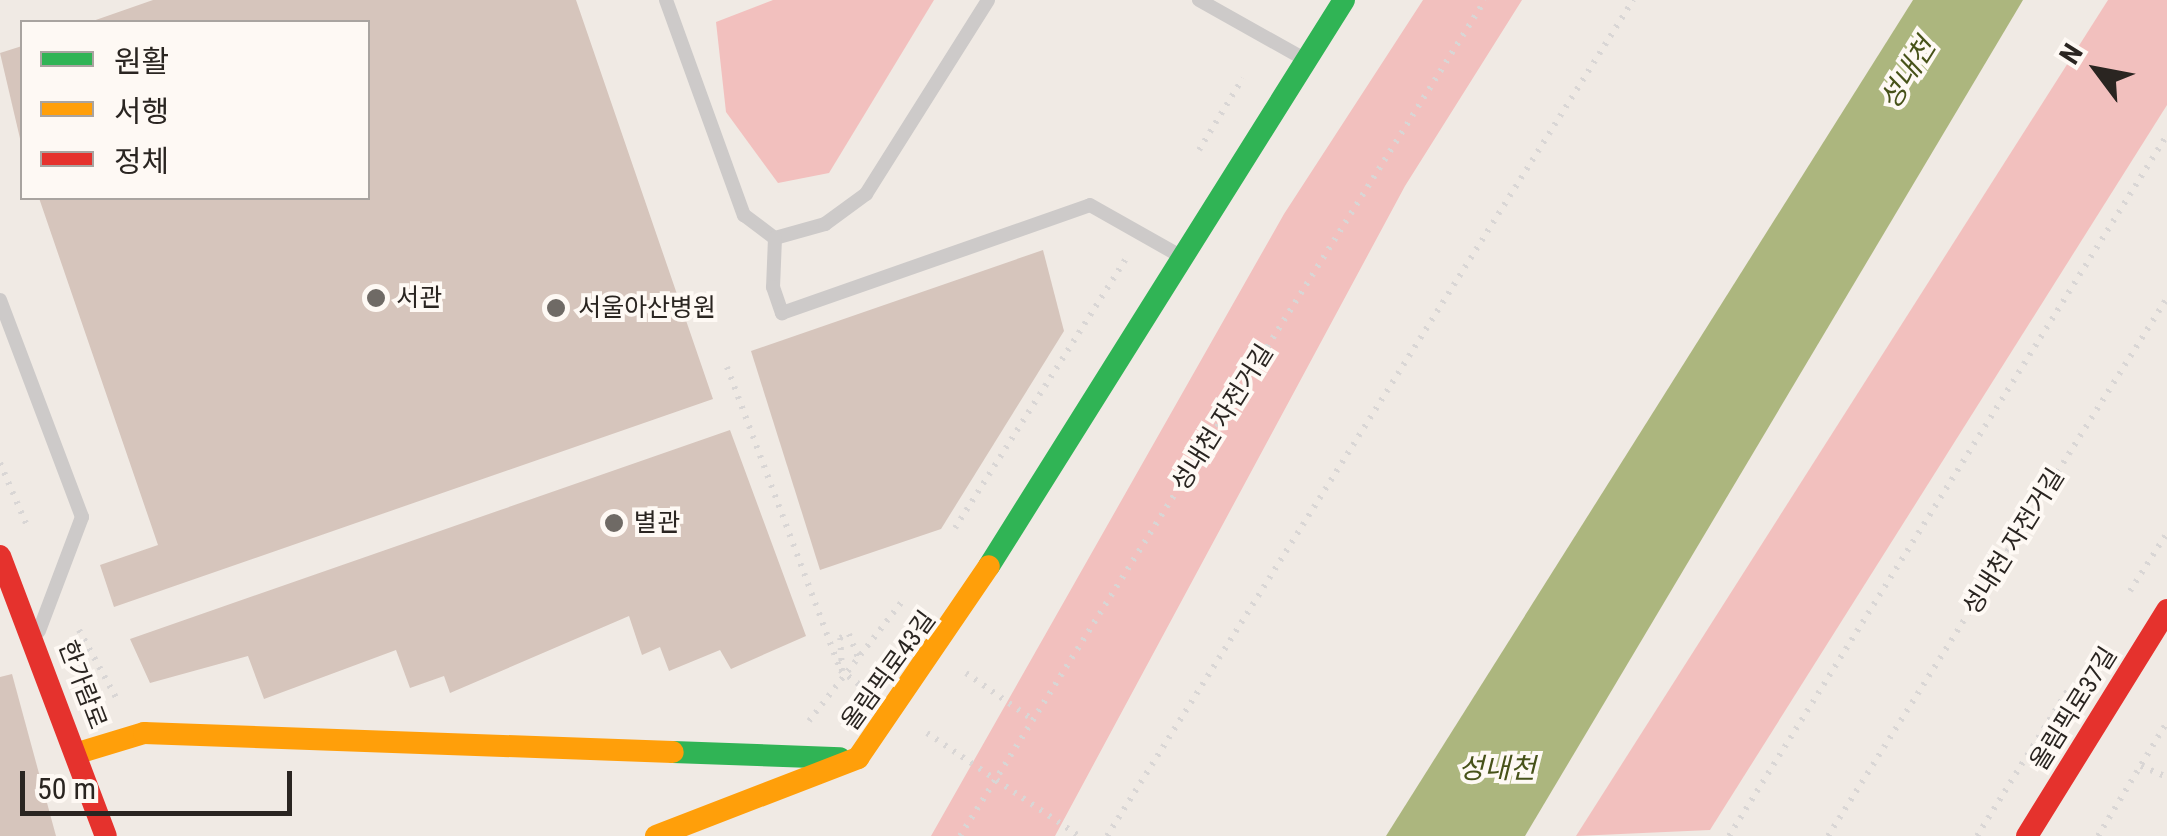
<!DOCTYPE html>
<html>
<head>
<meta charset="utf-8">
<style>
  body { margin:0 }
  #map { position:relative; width:2167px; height:836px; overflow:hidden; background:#f0eae4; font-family:"Roboto Condensed","Noto Sans KR",sans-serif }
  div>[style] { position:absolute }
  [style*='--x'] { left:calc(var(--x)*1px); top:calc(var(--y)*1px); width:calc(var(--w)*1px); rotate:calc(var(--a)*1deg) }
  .forest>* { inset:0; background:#f2c0be }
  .water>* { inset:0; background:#acb67e }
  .building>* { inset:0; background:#d6c5bc }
  .path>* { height:6px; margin-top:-3px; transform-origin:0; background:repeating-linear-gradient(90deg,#d9d6d5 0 2.5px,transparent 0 10.5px) }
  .lane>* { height:14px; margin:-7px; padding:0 7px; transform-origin:7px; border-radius:7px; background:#cdcac9 }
  .fast>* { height:22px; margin:-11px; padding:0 11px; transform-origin:11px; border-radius:11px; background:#30b455 }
  .slow>* { height:22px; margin:-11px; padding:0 11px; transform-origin:11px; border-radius:11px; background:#ff9f0a }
  .jam>* { height:22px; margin:-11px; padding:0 11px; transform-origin:11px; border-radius:11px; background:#e5322d }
  .dots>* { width:28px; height:28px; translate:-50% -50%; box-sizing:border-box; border:5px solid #fef9f4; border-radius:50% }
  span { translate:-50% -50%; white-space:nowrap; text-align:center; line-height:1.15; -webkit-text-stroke:8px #fef9f4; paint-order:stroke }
  .poi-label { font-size:25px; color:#2a2521 }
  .left { translate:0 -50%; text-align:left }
  .street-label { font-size:25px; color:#2a2521 }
  .water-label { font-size:28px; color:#475219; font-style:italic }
  .legend { position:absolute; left:20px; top:20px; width:350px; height:180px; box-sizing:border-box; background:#fef9f4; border:2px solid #a9a4a0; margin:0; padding:12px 18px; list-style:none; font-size:30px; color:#2a2521 }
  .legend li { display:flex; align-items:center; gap:20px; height:50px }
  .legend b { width:50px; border:2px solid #a9a4a0 }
  .north { position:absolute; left:2047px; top:20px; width:100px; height:100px; -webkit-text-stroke:8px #fef9f4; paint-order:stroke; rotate:302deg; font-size:28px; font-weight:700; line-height:40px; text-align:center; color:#2a2521 }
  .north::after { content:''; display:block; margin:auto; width:35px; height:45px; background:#2a2521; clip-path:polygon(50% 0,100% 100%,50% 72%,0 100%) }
  .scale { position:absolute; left:20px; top:771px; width:272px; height:45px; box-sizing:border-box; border:5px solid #2a2521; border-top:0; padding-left:12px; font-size:30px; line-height:35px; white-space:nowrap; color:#2a2521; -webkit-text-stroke:8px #fef9f4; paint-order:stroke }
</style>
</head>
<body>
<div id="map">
  <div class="forest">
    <div style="clip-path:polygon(773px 0,934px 0,829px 173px,778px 183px,726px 112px,716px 22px)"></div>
    <div style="clip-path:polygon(1423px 0,1522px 0,1405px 186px,1055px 836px,931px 836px,1284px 214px)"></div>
    <div style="clip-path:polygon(2108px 0,2167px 0,2167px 105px,1710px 830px,1576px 836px)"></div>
  </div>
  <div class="water">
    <div style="clip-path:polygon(1913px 0,2023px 0,1525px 836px,1386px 836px)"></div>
  </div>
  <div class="building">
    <div style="clip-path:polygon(153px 0,576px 0,713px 399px,114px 607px,100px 565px,158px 545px,39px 198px,368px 198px,368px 22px,90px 22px)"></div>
    <div style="clip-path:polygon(22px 46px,22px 147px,0 53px)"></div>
    <div style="clip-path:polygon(1043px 250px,1064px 331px,941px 529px,820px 570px,751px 351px)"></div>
    <div style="clip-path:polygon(730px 430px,806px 636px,731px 669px,720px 650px,669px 671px,660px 647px,642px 655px,629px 616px,450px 693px,444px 676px,410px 688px,396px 650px,264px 699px,248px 656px,150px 683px,130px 639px)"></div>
    <div style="clip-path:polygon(12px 674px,56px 836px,0 836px,0 677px)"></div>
  </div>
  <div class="path">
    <div style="--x:1199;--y:150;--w:84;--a:-58.6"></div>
    <div style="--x:727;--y:367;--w:323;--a:69.5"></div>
    <div style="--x:840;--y:670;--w:35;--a:37"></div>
    <div style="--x:0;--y:463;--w:71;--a:66.7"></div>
    <div style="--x:955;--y:528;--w:325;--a:-57.6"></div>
    <div style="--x:2130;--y:591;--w:69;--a:-57.5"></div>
    <div style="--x:79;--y:630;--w:83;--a:61.3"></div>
    <div style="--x:842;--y:671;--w:33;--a:-93"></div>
    <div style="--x:840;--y:638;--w:10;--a:-24"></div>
    <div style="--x:849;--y:634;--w:25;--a:69"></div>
    <div style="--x:966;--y:673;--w:82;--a:35"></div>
    <div style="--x:809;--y:721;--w:155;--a:-52.1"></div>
    <div style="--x:927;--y:733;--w:184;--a:34.1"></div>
    <div style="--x:2141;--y:766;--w:28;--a:23"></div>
    <div style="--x:960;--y:836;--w:987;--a:-57.87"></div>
    <div style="--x:1107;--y:836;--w:988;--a:-57.82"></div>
    <div style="--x:1729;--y:836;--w:827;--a:-58"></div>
    <div style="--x:1828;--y:836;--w:636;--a:-57.78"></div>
    <div style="--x:1977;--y:836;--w:172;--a:-58.1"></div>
    <div style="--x:2098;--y:836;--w:133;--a:-58.8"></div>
  </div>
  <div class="lane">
    <div style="--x:666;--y:0;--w:229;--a:70.1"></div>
    <div style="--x:744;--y:215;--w:39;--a:37"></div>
    <div style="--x:775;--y:238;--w:52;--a:-15.6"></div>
    <div style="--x:825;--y:224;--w:51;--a:-36.2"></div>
    <div style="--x:866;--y:194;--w:229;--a:-57.8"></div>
    <div style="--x:1199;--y:0;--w:123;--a:29.3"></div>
    <div style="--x:775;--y:238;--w:49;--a:92.3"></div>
    <div style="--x:773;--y:287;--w:28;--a:71"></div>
    <div style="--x:782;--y:313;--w:326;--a:-19.3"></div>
    <div style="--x:1090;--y:205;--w:106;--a:29.5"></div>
    <div style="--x:0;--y:300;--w:232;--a:69.3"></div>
    <div style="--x:82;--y:517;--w:122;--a:110.7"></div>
  </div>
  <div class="fast">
    <div style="--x:989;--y:566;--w:668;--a:-57.9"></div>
    <div style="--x:673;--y:752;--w:167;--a:2.1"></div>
  </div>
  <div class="slow">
    <div style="--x:78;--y:753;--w:69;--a:-16.9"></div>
    <div style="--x:144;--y:733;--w:529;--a:2.06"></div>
    <div style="--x:656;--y:836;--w:217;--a:-21.1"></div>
    <div style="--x:858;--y:758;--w:232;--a:-55.7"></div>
  </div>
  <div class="jam">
    <div style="--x:0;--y:556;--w:299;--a:69.3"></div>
    <div style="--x:2027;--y:836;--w:266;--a:-58.2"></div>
  </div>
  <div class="dots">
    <div style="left:376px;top:298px;background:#6f6a65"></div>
    <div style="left:556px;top:308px;background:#6f6a65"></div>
    <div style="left:614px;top:523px;background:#6f6a65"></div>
  </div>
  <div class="poi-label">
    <span class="left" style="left:396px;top:298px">서관</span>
    <span class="left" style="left:578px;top:308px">서울아산병원</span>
    <span class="left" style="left:634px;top:523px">별관</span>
  </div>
  <div class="street-label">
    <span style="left:1223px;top:418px;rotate:-58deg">성내천 자전거길</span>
    <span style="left:2014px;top:542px;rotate:-58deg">성내천 자전거길</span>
    <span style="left:889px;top:671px;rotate:-54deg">올림픽로43길</span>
    <span style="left:82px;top:685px;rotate:69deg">한가람로</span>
    <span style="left:2074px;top:709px;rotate:-58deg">올림픽로37길</span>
  </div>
  <div class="water-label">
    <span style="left:1908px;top:74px;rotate:-58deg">성내천</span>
    <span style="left:1497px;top:769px">성내천</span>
  </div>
  <ul class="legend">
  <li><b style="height:12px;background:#30b455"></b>원활</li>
  <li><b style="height:12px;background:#ff9f0a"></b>서행</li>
  <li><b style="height:12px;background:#e5322d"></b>정체</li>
  </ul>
  <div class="north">N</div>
  <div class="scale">50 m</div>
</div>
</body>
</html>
